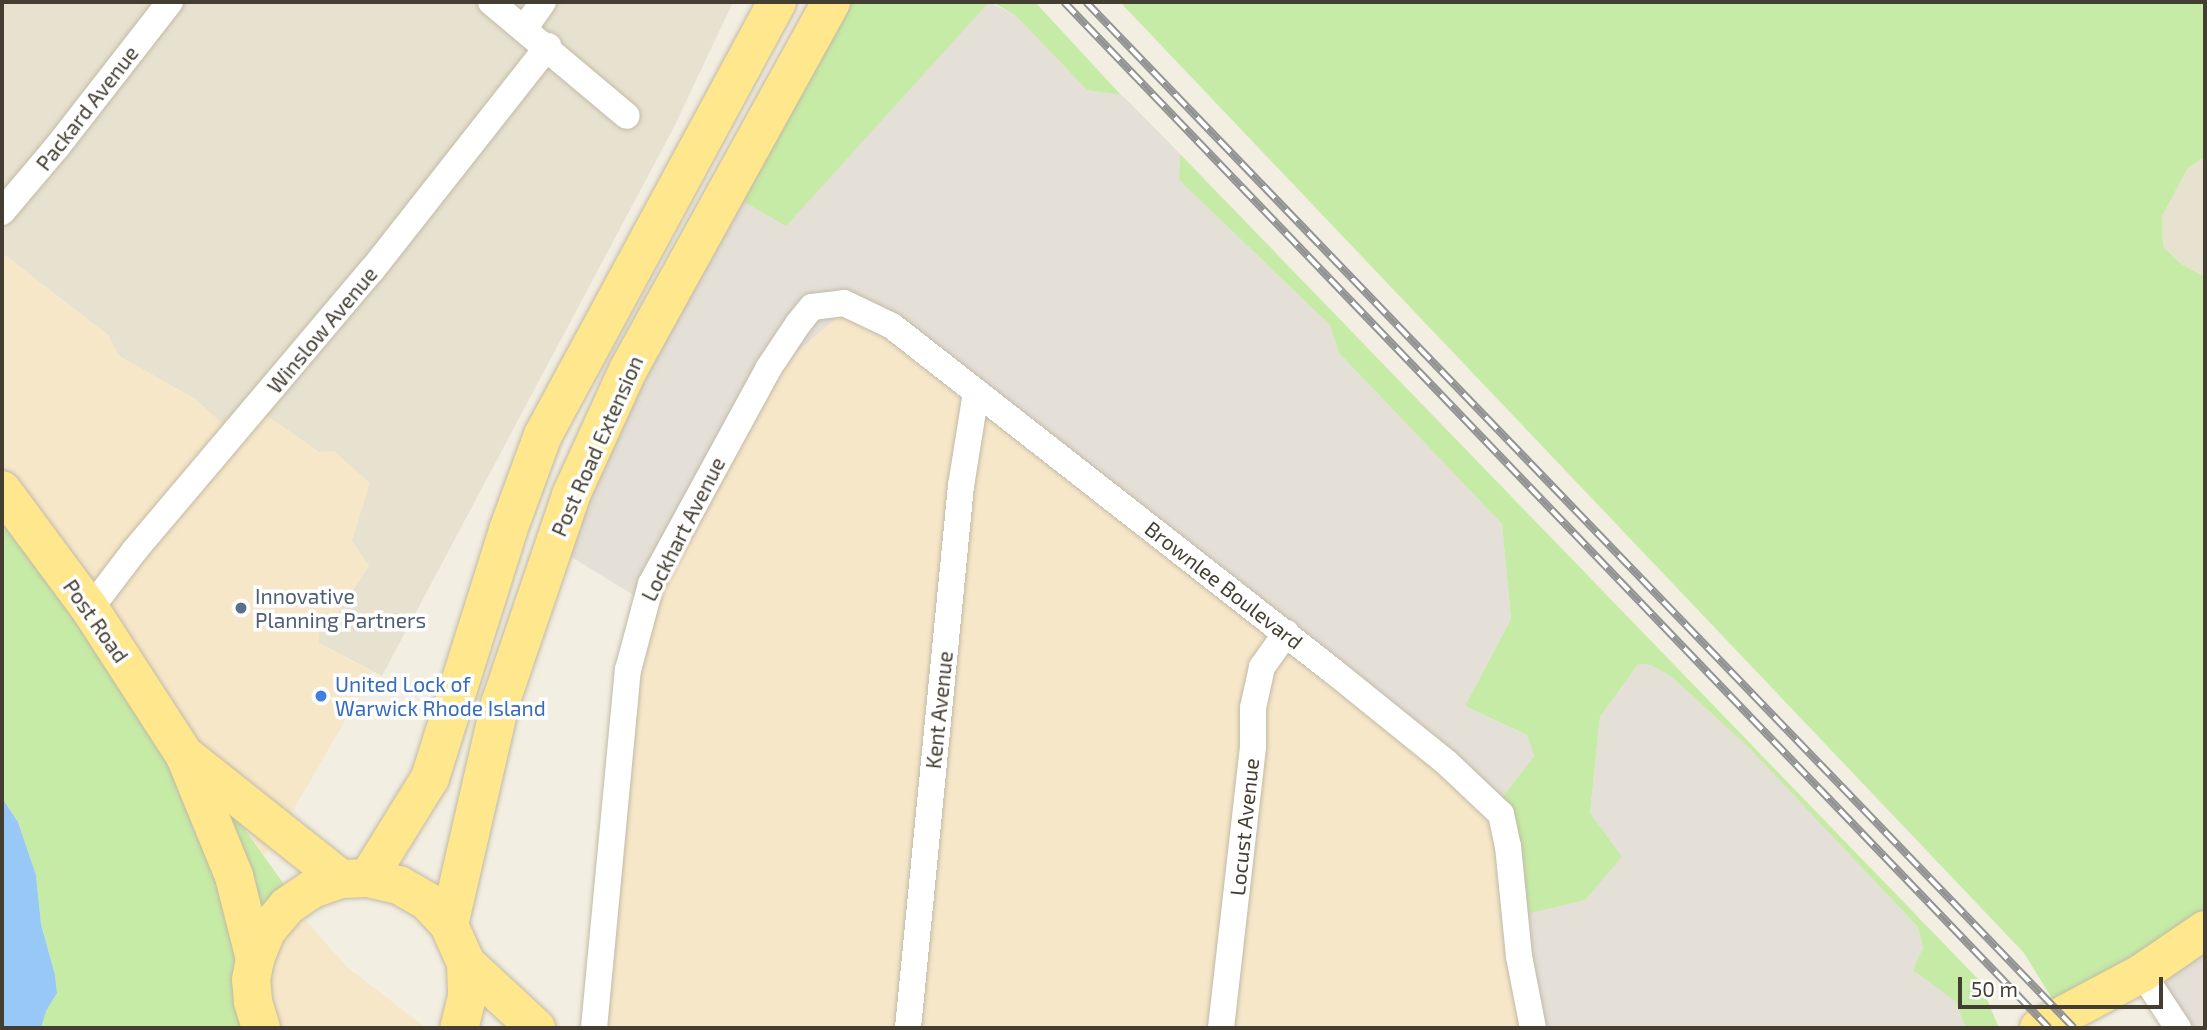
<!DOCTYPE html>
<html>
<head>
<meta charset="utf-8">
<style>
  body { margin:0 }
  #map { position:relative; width:2207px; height:1030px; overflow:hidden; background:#f2eee1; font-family:"Exo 2",sans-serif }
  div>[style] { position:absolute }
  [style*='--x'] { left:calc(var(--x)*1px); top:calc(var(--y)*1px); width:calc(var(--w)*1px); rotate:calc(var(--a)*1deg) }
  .residential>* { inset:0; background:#e7e1cf }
  .commercial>* { inset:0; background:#f7e7c9 }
  .industrial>* { inset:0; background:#e4dfd7 }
  .green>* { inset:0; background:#c6eba6 }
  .water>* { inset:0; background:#97c8f6 }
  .roads { filter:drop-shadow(0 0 2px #c1baa6) drop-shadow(0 0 2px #c1baa6) }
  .minor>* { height:26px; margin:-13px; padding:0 13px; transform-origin:13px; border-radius:13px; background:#fff }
  .primary>* { height:38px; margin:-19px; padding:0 19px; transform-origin:19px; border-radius:19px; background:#ffe78d }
  .rail>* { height:8px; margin-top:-4px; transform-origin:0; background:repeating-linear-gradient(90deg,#fff 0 16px,#939393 0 32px); box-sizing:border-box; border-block:2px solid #939393 }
  .dots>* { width:19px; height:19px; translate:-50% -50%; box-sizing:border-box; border:4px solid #fff; border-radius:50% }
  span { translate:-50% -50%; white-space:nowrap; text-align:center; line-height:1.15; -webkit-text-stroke:7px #fff; paint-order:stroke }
  .street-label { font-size:21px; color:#443e32 }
  .service-label { font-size:21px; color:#4e5e75 }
  .left { translate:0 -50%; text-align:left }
  .shop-label { font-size:21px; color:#366cbe }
  .frame { position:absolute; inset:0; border:4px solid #443e32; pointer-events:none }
  .scale { position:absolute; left:1958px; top:977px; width:205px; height:32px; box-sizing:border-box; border:4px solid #443e32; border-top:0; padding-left:9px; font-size:21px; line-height:24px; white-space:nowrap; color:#443e32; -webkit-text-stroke:5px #fff; paint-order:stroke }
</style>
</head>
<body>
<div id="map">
  <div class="residential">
    <div style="clip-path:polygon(2px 2px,733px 2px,674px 127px,382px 676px,319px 643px,319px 612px,352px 541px,354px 527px,319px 452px,257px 409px,229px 430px,195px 399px,119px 356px,108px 335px,2px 253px)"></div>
    <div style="clip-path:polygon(2205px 157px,2205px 277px,2180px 263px,2163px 246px,2162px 216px,2188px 168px)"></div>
  </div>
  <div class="commercial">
    <div style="clip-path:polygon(2px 253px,108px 335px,119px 356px,195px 399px,229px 430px,257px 409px,319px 452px,334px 451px,370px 483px,352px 541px,369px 566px,337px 614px,319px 613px,319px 643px,373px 672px,271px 849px,264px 855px,2px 489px)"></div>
    <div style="clip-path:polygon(863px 311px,1494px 803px,1533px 1028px,591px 1028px,626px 672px,681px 507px,791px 357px,836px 318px)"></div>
    <div style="clip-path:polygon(297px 911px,347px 967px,426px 1028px,244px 1028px)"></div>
  </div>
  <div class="industrial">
    <div style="clip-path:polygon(989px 2px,1015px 15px,1087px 90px,1121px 95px,1129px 102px,1180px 154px,1179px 180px,1330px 325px,1339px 353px,1502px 524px,1511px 619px,1465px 706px,1527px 735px,1534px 756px,1499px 802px,864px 311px,836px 318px,791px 357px,640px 599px,547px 542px,736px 197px)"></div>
    <div style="clip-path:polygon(1638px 664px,1651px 665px,1672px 677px,1750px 749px,1918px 927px,1923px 948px,1914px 970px,1955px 1001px,1966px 1028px,1533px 1028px,1517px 916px,1590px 813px,1600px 717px)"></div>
    <div style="clip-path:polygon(2205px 927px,2205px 1028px,2179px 1028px,2153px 963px)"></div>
  </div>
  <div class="green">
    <div style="clip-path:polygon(844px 2px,989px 2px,786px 226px,736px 197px)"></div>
    <div style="clip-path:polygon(992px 2px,1035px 2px,1121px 95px,1087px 90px,1015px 15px)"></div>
    <div style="clip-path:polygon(1120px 2px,2205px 2px,2205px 157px,2188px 168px,2162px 216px,2163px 246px,2180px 263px,2205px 277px,2205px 927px,2056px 1005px,2024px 953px)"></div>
    <div style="clip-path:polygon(1180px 154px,1979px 980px,1999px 1028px,1966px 1028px,1955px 1001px,1913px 970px,1923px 948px,1918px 927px,1750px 749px,1672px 677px,1651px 665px,1638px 664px,1600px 717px,1590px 813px,1622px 857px,1585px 900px,1517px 916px,1499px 802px,1534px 756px,1527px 735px,1465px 706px,1511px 619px,1502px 524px,1339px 353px,1330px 325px,1179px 180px)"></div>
    <div style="clip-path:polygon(2px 489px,293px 897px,284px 936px,244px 1028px,41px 1028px,45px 1011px,57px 993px,55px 975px,41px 924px,36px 875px,18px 822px,2px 798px)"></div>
  </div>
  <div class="water">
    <div style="clip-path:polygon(2px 798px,18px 822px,36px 875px,41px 924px,55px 975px,57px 993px,46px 1011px,41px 1028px,2px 1028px)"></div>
  </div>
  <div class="roads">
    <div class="minor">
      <div style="--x:491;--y:2;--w:177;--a:40"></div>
      <div style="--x:524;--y:29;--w:33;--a:-55"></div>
      <div style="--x:2;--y:212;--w:85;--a:-49.8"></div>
      <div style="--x:57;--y:147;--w:184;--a:-52.1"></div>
      <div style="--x:90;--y:609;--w:74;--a:-52.7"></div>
      <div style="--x:135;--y:550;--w:367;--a:-49.8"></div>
      <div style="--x:372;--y:270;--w:285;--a:-51.8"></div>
      <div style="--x:2142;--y:973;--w:66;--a:56.8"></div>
      <div style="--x:594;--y:1028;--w:360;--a:-84.6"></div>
      <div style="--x:628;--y:670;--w:89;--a:-75"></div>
      <div style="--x:651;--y:584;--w:245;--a:-61.4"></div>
      <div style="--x:768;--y:369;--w:54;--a:-56.3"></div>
      <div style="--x:798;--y:324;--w:22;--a:-51"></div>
      <div style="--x:812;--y:307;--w:32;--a:-7"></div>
      <div style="--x:844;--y:303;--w:53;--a:25.6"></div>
      <div style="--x:892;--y:326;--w:560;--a:38.04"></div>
      <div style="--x:1333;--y:671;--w:146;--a:38.9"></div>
      <div style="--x:1447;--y:763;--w:74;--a:43.4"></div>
      <div style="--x:1501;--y:814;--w:33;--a:78"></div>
      <div style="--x:1508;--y:846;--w:111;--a:84.3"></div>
      <div style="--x:1519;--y:956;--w:73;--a:79"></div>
      <div style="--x:908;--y:1028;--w:545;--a:-84.42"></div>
      <div style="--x:961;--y:486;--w:95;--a:-80.9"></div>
      <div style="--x:1221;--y:1028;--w:283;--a:-83.5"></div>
      <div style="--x:1253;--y:747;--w:39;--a:-90"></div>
      <div style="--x:1253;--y:708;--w:42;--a:-77.6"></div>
      <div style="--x:1262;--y:667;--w:42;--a:-54.8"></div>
    </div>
    <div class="primary">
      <div style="--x:2;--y:490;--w:148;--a:53.5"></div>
      <div style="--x:90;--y:609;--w:175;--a:57.1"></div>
      <div style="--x:185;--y:756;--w:130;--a:67.8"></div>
      <div style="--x:234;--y:876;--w:86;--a:75.8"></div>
      <div style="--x:190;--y:759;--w:193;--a:38.5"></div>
      <div style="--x:368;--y:878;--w:118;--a:-58.2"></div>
      <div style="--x:430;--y:778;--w:260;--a:-72.5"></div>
      <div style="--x:508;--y:530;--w:101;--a:-69.8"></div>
      <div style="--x:543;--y:435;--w:492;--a:-61.6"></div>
      <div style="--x:449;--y:925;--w:227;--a:-77"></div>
      <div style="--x:500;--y:704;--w:221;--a:-71.2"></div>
      <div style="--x:571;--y:495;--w:137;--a:-65.5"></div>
      <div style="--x:628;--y:370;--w:420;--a:-61.1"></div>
      <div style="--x:466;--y:963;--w:96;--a:42.9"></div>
      <div style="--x:261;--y:1028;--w:28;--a:-107"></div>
      <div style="--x:253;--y:1001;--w:21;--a:-95"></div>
      <div style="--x:251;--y:980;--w:21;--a:-79"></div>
      <div style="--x:255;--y:959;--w:31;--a:-68"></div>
      <div style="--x:267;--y:930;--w:31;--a:-50"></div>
      <div style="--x:287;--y:906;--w:30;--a:-34"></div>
      <div style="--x:312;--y:889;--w:31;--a:-19"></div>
      <div style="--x:341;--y:879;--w:27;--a:-2"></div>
      <div style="--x:368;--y:878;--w:32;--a:13"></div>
      <div style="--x:399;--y:885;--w:32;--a:30"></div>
      <div style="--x:427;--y:901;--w:33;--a:47"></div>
      <div style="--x:449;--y:925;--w:42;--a:65.9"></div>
      <div style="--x:466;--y:963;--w:34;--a:88"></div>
      <div style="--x:467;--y:997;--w:32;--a:104"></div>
      <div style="--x:2039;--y:1028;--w:117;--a:-28.1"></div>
      <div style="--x:2142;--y:973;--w:76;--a:-34.3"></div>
    </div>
  </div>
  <div class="rail">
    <div style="--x:1064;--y:2;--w:1422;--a:46.17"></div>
    <div style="--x:1086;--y:2;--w:1424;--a:46.08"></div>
  </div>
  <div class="dots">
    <div style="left:241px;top:608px;background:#5c6f8a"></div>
    <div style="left:321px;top:696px;background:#3f7fe0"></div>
  </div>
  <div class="street-label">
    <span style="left:87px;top:108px;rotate:-52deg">Packard Avenue</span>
    <span style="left:322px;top:330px;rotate:-50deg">Winslow Avenue</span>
    <span style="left:597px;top:446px;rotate:-66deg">Post Road Extension</span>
    <span style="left:683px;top:529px;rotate:-63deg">Lockhart Avenue</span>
    <span style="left:1224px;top:585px;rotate:38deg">Brownlee Boulevard</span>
    <span style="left:96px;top:621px;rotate:55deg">Post Road</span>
    <span style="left:939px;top:710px;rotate:-84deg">Kent Avenue</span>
    <span style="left:1244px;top:827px;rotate:-84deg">Locust Avenue</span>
  </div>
  <div class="service-label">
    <span class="left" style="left:255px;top:608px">Innovative<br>Planning Partners</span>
  </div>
  <div class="shop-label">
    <span class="left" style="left:335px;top:696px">United Lock of<br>Warwick Rhode Island</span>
  </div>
  <div class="frame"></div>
  <div class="scale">50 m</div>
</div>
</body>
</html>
